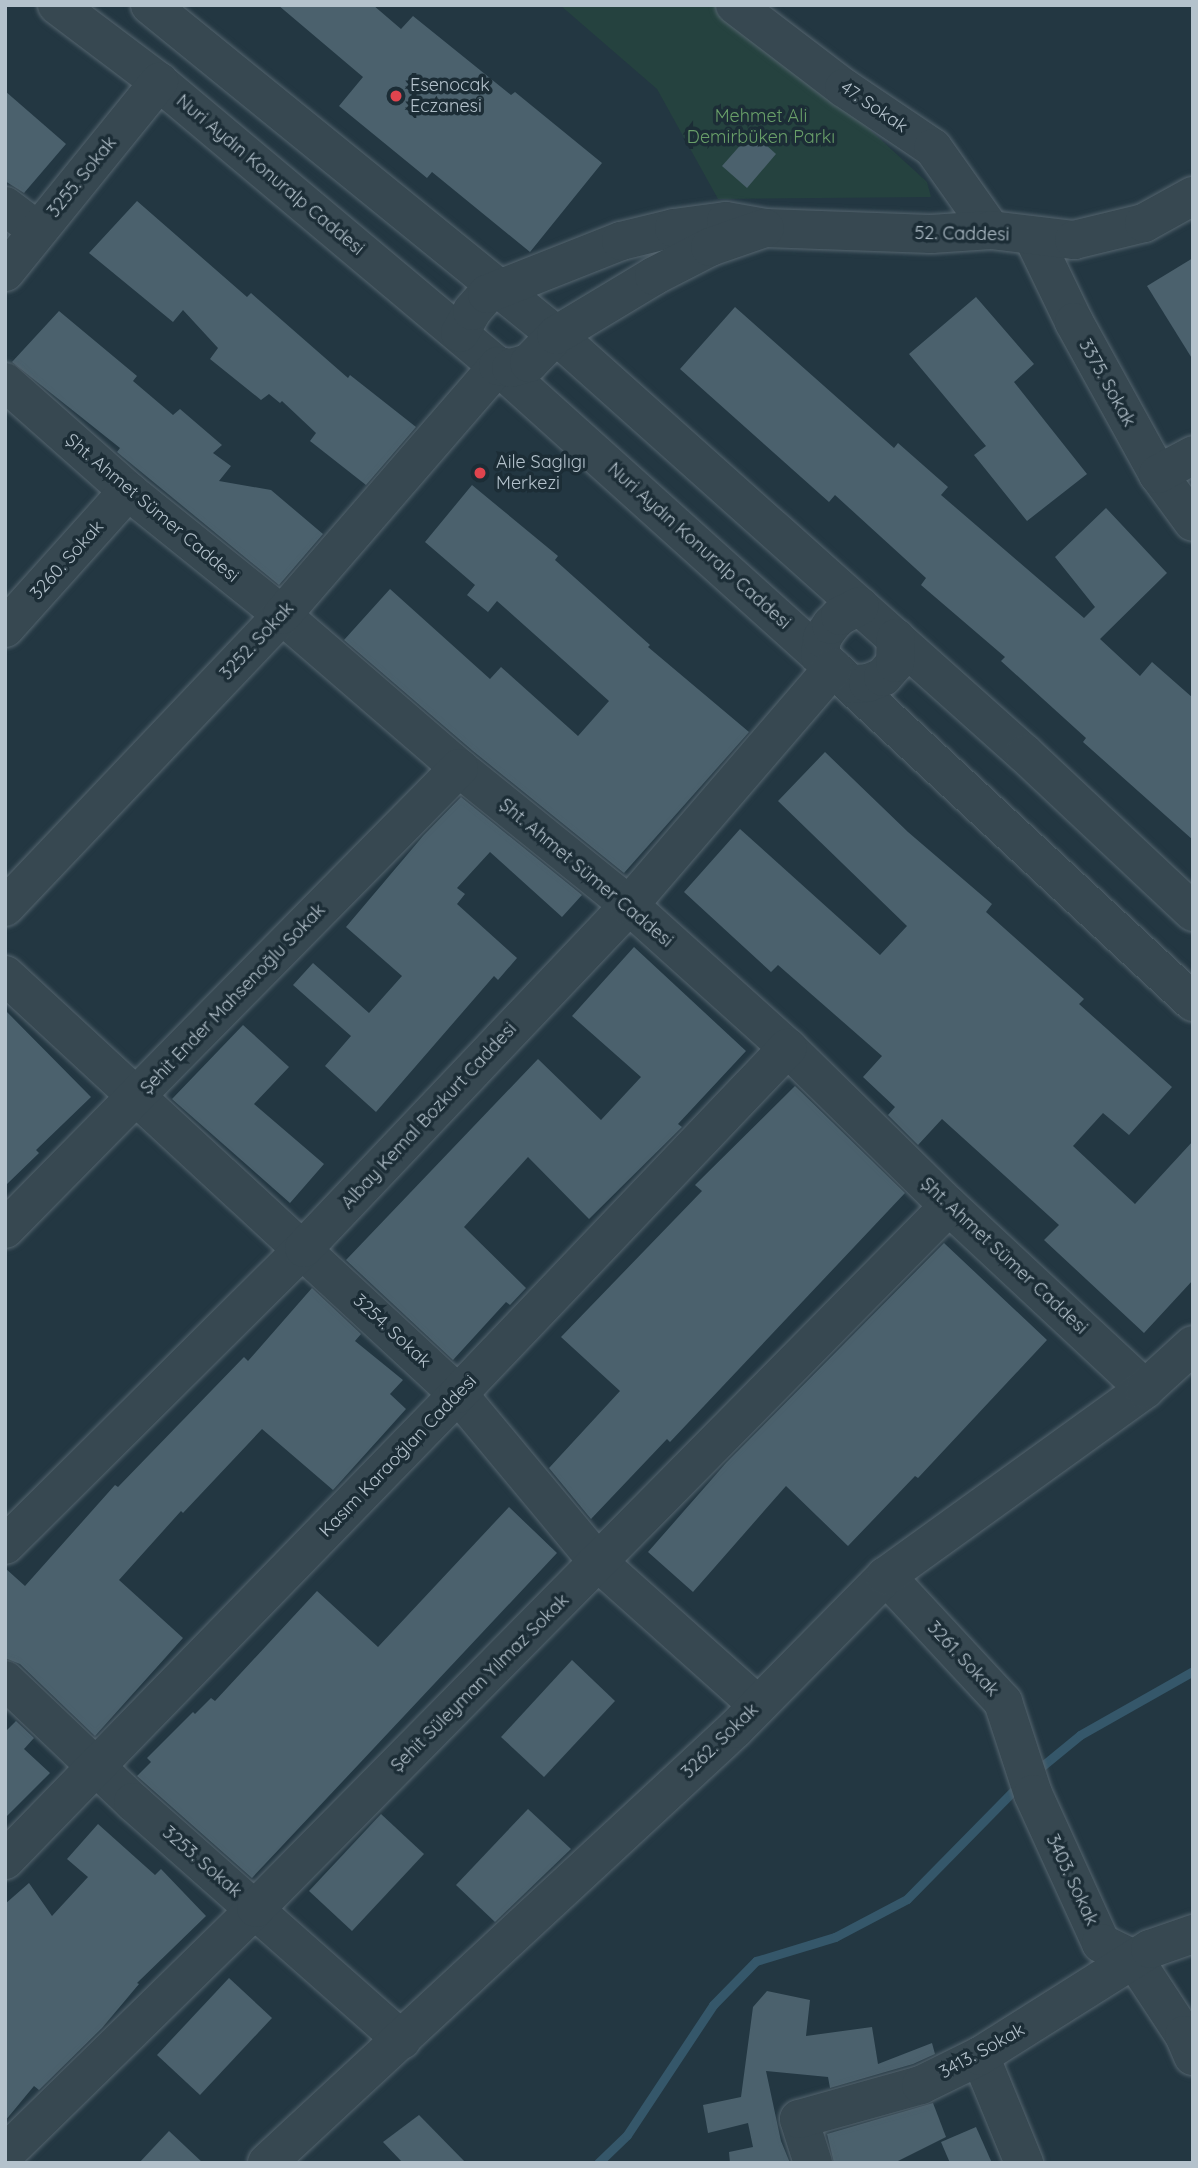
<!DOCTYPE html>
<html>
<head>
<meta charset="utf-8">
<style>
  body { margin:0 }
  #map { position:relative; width:1198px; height:2168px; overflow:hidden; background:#233742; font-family:Quicksand,sans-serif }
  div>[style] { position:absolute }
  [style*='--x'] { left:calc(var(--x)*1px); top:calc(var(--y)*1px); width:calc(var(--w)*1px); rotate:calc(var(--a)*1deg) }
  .green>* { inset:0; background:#25423f }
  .stream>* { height:9px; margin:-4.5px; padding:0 4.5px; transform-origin:4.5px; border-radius:4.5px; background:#35576a }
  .building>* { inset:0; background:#4b616d }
  .roads { filter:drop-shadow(0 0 2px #55656f) drop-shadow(0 0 2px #55656f) }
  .minor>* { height:38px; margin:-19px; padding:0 19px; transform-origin:19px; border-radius:19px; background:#374851 }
  .dots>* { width:19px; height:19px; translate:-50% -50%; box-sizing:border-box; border:4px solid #1c2d36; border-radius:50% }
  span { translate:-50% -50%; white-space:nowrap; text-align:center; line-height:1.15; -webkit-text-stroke:7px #1c2d36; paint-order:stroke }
  .poi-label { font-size:18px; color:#b4c2cc }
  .left { translate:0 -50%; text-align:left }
  .street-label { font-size:18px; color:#b4c2cc }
  .park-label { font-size:18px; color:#699f69 }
  .frame { position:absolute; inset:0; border:7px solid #b4c2cc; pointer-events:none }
</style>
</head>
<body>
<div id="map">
  <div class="green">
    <div style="clip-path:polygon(560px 5px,734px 5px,927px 182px,931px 197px,718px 199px,657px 89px)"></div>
  </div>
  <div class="stream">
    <div style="--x:1035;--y:1772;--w:58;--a:-39.4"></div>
    <div style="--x:1080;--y:1735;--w:130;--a:-29.5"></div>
    <div style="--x:598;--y:2163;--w:40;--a:-44"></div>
    <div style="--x:627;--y:2135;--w:156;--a:-56.5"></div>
    <div style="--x:713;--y:2005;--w:62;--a:-45.7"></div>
    <div style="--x:756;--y:1961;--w:83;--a:-16.9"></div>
    <div style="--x:835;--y:1937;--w:81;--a:-27.8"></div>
    <div style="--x:907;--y:1899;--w:160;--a:-45.5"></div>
  </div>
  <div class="building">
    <div style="clip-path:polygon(278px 5px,373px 5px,401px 29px,413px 16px,511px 95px,515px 92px,602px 163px,530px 252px,432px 172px,427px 178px,339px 106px,363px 77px)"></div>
    <div style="clip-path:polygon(5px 91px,66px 144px,24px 193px,5px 181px)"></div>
    <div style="clip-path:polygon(752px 132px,776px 154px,747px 188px,722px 166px)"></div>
    <div style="clip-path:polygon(137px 201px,247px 297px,251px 293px,348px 378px,350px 375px,416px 427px,366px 485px,310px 441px,316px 433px,282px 401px,280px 403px,269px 394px,261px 400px,210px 359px,218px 348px,183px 310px,173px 322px,89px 253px)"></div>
    <div style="clip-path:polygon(1193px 258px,1193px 360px,1147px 286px)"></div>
    <div style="clip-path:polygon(976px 297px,1034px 364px,1014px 382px,1087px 474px,1027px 521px,974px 455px,986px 446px,909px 354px)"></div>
    <div style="clip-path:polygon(735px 307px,894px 448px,898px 443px,948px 487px,941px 495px,1084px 618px,1095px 607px,1055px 557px,1106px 508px,1167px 573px,1100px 639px,1140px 676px,1152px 662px,1193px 698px,1193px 840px,1083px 742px,1086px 738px,1001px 661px,1005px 657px,921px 585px,926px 578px,835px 495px,829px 502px,680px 369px)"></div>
    <div style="clip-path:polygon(59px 311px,137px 376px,133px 381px,173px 415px,180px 409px,222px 445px,213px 453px,231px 466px,219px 481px,271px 490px,323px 534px,279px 585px,123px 457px,117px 452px,120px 448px,12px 362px)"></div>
    <div style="clip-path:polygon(472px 485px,558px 556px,555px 560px,650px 645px,648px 647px,749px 732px,624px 873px,473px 751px,344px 640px,390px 589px,490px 679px,501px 667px,578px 736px,609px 701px,497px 601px,488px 612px,467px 595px,475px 585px,425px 542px)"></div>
    <div style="clip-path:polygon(825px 752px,908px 832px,992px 904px,986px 912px,1084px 999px,1079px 1004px,1172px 1087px,1129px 1135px,1103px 1113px,1073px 1146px,1135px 1204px,1193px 1141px,1193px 1280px,1144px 1333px,1044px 1240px,1059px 1225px,942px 1119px,918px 1145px,888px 1115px,895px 1107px,863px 1077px,882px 1056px,778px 965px,771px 972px,684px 892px,740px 829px,880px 955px,907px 926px,778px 801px)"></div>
    <div style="clip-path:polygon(461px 797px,582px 895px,562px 917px,490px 852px,457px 888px,465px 894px,457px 904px,517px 958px,498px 980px,494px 976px,376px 1112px,325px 1066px,351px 1036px,293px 985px,313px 963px,369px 1013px,402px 976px,346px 927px,423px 836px)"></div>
    <div style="clip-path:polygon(634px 947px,746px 1051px,678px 1124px,682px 1127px,589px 1219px,528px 1157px,464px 1227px,526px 1288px,510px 1305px,506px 1302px,453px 1360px,346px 1260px,538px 1059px,601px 1120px,641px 1077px,572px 1016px)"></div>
    <div style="clip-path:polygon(5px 1010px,91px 1097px,36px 1150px,39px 1153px,5px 1186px)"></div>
    <div style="clip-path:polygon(243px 1025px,289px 1067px,254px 1104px,324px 1164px,290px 1203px,172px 1099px)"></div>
    <div style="clip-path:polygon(795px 1086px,905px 1193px,670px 1442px,667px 1439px,591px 1519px,549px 1468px,620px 1391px,561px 1337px,702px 1191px,695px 1185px)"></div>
    <div style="clip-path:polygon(944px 1243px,1047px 1340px,918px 1478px,915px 1476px,848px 1546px,786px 1486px,693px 1592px,648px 1552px,726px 1463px)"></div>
    <div style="clip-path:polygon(312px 1288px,361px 1334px,355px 1341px,403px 1380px,390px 1394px,406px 1409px,333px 1490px,262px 1429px,183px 1513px,181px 1511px,119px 1580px,183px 1638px,95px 1736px,20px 1664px,5px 1658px,5px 1568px,25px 1586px,115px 1485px,118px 1487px,244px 1357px,248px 1361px)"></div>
    <div style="clip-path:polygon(509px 1507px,557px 1553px,252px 1878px,137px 1776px,151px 1762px,147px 1758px,193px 1712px,195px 1714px,211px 1698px,215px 1701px,317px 1591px,378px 1647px)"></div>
    <div style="clip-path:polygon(572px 1660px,615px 1701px,544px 1777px,501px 1737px)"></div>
    <div style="clip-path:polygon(16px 1721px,34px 1738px,24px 1749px,50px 1773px,5px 1818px,5px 1732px)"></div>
    <div style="clip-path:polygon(528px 1809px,571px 1849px,495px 1922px,456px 1885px)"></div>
    <div style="clip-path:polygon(381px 1814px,424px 1854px,352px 1931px,309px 1891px)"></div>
    <div style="clip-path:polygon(98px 1824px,155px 1875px,161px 1869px,206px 1916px,137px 1983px,139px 1984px,102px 2028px,39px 2090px,34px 2086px,5px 2121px,5px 1904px,29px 1883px,52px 1916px,88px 1877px,67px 1859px)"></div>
    <div style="clip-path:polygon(229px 1978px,272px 2018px,200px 2095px,157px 2055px)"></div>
    <div style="clip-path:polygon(767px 1991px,810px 2000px,806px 2036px,872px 2027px,878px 2064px,932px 2043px,935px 2054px,913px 2064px,830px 2088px,828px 2077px,766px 2071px,781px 2141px,790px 2163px,730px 2163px,729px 2152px,753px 2147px,748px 2123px,708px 2133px,703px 2105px,741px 2097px,753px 2007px)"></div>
    <div style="clip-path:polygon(933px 2103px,946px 2137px,894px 2163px,834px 2163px,827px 2134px)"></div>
    <div style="clip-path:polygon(419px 2115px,466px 2163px,403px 2163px,383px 2142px)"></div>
    <div style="clip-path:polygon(976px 2127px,992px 2163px,950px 2163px,941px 2142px)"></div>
    <div style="clip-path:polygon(169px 2131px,203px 2163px,139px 2163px)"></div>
  </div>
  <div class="roads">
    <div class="minor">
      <div style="--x:57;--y:5;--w:128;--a:37"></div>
      <div style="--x:159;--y:82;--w:442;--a:40"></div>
      <div style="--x:498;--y:366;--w:433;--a:42"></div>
      <div style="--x:820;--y:656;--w:509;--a:42.85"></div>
      <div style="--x:150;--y:5;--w:523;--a:39.1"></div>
      <div style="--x:556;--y:335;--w:629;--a:41.78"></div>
      <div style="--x:1025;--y:754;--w:231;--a:43.2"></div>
      <div style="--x:735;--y:5;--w:137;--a:37.3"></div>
      <div style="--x:844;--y:88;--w:107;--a:34"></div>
      <div style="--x:933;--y:148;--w:100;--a:54.7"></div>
      <div style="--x:5;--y:206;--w:41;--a:37.1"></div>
      <div style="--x:1033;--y:237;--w:94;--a:64.2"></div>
      <div style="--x:1074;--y:322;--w:174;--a:61.1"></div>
      <div style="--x:1158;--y:474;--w:59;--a:53.9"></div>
      <div style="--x:5;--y:272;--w:245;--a:-51"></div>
      <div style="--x:460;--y:333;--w:25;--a:-61"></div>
      <div style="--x:472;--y:311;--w:23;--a:-49"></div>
      <div style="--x:487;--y:294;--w:144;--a:-21.6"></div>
      <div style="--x:621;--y:241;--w:55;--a:-13.8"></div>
      <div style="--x:674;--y:228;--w:52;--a:-7.7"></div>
      <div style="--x:726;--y:221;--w:40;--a:10"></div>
      <div style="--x:765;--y:228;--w:166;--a:2.1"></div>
      <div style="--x:931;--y:234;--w:60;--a:-3.8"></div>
      <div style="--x:991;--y:230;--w:84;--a:6.9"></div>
      <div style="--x:1074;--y:240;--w:72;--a:-13.7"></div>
      <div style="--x:1144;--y:223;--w:56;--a:-28.9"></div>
      <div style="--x:5;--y:382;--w:164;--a:41.5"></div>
      <div style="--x:128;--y:491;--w:198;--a:38.8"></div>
      <div style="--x:282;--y:615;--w:234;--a:40.8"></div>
      <div style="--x:459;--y:768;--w:218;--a:38.9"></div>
      <div style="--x:629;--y:905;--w:214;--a:42"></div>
      <div style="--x:788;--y:1048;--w:226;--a:44.5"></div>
      <div style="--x:949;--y:1206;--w:268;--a:43"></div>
      <div style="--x:1158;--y:474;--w:40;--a:-28"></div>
      <div style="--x:5;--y:628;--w:184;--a:-48.1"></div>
      <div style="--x:820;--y:656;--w:18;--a:-84"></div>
      <div style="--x:822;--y:638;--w:16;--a:-55"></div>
      <div style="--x:831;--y:625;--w:13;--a:-45"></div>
      <div style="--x:840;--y:616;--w:22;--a:-27"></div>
      <div style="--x:851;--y:684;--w:17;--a:-3"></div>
      <div style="--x:868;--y:683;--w:16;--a:-22"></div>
      <div style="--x:883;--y:677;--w:18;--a:-49"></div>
      <div style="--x:895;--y:663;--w:25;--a:-88"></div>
      <div style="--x:5;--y:907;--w:402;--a:-46.5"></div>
      <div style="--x:282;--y:615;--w:330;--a:-49.1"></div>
      <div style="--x:498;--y:366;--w:13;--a:9"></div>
      <div style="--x:511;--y:368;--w:19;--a:-16"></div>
      <div style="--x:529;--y:363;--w:39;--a:-46"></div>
      <div style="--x:556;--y:335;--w:114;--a:-31"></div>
      <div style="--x:654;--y:276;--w:63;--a:-27.4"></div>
      <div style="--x:710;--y:247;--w:58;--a:-19.1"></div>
      <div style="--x:5;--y:975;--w:617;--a:42.77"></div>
      <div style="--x:458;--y:1394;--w:220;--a:50.2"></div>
      <div style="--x:599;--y:1563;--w:213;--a:41.8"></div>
      <div style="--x:5;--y:1229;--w:647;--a:-45.44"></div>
      <div style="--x:5;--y:1545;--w:421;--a:-44.8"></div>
      <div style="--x:304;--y:1248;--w:473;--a:-46.5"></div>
      <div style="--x:629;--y:905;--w:313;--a:-49.3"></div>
      <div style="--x:886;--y:1576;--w:172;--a:47.1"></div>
      <div style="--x:1003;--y:1702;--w:97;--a:71.9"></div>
      <div style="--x:1033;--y:1794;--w:164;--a:65.5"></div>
      <div style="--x:1101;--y:1943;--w:37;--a:26"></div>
      <div style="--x:1134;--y:1959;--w:91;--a:56.7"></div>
      <div style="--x:1184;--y:2035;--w:23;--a:67"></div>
      <div style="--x:5;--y:1680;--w:177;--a:43.6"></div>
      <div style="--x:133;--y:1802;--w:359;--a:41.5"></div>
      <div style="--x:5;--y:1860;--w:650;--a:-45.81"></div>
      <div style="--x:458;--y:1394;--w:478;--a:-46.4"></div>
      <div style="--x:980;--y:2056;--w:116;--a:67.6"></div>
      <div style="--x:5;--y:2154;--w:351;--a:-44.4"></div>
      <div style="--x:256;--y:1908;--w:986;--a:-45.37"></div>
      <div style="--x:267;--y:2163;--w:638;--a:-42.84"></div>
      <div style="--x:735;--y:1729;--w:215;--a:-45.4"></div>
      <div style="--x:886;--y:1576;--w:319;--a:-35.8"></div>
      <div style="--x:1145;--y:1389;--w:65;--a:-42.5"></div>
      <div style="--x:813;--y:2163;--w:46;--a:-107.7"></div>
      <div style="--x:799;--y:2119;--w:127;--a:-15.6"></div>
      <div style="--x:921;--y:2085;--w:66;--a:-26.2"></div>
      <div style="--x:980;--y:2056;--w:201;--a:-32.2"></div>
      <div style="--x:1150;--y:1949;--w:46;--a:-19.2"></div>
    </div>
  </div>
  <div class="dots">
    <div style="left:396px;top:96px;background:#e0444e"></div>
    <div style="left:480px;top:473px;background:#e0444e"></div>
  </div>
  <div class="poi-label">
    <span class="left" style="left:410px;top:96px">Esenocak<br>Eczanesi</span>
    <span class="left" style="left:496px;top:473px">Aile Saglıgı<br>Merkezi</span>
  </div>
  <div class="street-label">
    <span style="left:874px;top:107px;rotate:34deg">47. Sokak</span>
    <span style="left:270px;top:175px;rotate:40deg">Nuri Aydın Konuralp Caddesi</span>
    <span style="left:82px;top:177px;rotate:-51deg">3255. Sokak</span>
    <span style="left:962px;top:234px;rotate:1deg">52. Caddesi</span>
    <span style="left:1107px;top:383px;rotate:61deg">3375. Sokak</span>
    <span style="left:152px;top:508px;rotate:40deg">Şht. Ahmet Sümer Caddesi</span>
    <span style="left:699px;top:546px;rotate:42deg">Nuri Aydın Konuralp Caddesi</span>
    <span style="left:67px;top:560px;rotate:-48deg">3260. Sokak</span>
    <span style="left:257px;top:641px;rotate:-47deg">3252. Sokak</span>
    <span style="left:586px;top:873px;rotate:40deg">Şht. Ahmet Sümer Caddesi</span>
    <span style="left:233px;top:999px;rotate:-46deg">Şehit Ender Mahsenoğlu Sokak</span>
    <span style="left:429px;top:1116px;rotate:-47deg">Albay Kemal Bozkurt Caddesi</span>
    <span style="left:1004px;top:1256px;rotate:43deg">Şht. Ahmet Sümer Caddesi</span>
    <span style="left:392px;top:1331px;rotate:43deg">3254. Sokak</span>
    <span style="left:398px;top:1456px;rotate:-46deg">Kasım Karaoğlan Caddesi</span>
    <span style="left:963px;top:1659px;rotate:47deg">3261. Sokak</span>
    <span style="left:480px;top:1683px;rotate:-45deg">Şehit Süleyman Yılmaz Sokak</span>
    <span style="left:720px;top:1741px;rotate:-44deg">3262. Sokak</span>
    <span style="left:202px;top:1862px;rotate:41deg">3253. Sokak</span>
    <span style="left:1072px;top:1880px;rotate:65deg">3403. Sokak</span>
    <span style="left:982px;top:2051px;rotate:-29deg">3413. Sokak</span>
  </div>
  <div class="park-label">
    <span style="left:761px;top:127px">Mehmet Ali<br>Demirbüken Parkı</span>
  </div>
  <div class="frame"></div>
</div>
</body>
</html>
